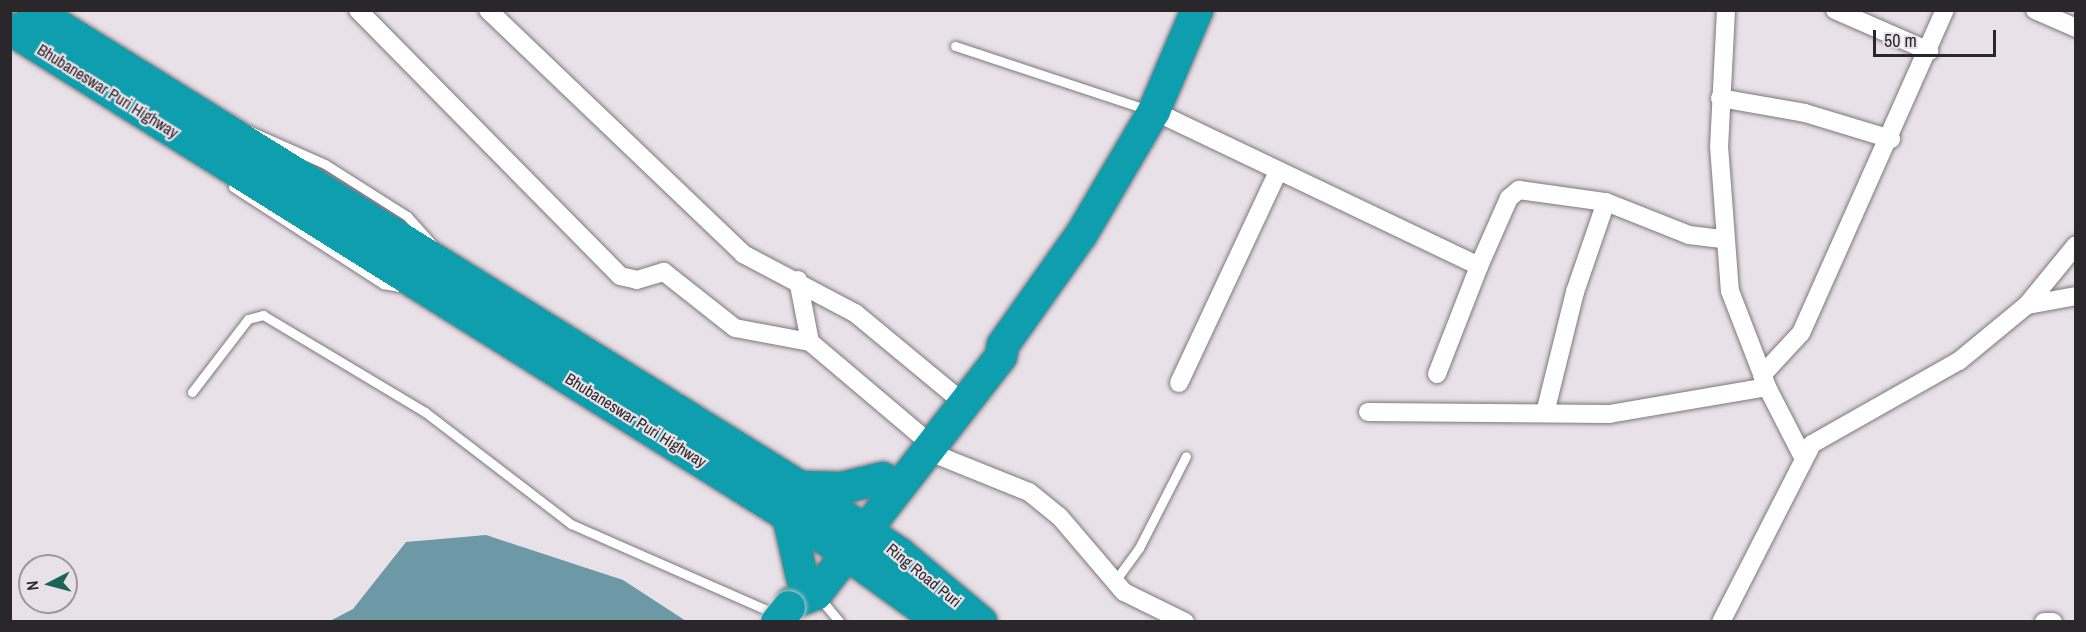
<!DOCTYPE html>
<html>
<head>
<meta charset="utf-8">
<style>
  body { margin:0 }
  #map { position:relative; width:2086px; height:632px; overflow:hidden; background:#e9e1e8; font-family:"Archivo Narrow",sans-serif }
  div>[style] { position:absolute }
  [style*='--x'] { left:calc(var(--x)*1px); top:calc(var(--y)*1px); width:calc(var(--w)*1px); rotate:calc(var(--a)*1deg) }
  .water>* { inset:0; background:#6c99a5 }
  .roads { filter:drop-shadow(0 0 2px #7e777e) drop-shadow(0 0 2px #7e777e) }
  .lane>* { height:9px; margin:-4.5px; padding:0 4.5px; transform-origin:4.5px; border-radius:4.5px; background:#fff }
  .street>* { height:18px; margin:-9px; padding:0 9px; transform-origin:9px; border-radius:9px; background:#fff }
  .highway>* { height:32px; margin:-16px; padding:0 16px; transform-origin:16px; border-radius:16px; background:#0e9ead }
  .bridges { filter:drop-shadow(0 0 2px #c3c3c3) drop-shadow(0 0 2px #c3c3c3) }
  .highway-bridge>* { height:32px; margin:-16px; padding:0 16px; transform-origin:16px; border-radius:16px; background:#0e9ead }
  span { translate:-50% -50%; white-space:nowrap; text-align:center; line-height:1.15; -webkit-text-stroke:4.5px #e9e1e8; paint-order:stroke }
  .street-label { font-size:16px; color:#2a272a }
  .frame { position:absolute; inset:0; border:12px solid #2a272a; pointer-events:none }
  .north { position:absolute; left:18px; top:554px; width:60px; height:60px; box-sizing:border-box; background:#e9e1e8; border:2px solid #9d979c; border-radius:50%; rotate:264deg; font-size:16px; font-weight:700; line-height:24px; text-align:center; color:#2a272a }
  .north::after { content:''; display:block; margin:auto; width:21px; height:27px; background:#1b6358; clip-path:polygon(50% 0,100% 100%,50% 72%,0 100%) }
  .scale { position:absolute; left:1873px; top:30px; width:123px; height:27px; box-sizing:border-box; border:3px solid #2a272a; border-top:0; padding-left:8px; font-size:18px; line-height:21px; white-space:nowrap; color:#2a272a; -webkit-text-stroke:4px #e9e1e8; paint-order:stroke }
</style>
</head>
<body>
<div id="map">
  <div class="water">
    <div style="clip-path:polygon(486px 535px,623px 580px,686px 621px,330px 621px,353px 609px,406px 542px)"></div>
  </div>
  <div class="roads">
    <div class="lane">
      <div style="--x:955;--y:46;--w:204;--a:18.3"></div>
      <div style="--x:246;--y:129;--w:86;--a:23.9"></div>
      <div style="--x:325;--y:164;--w:97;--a:32.4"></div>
      <div style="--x:407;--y:216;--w:36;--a:48"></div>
      <div style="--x:233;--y:187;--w:179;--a:32.9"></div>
      <div style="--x:383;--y:284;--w:17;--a:10"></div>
      <div style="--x:192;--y:392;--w:92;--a:-52.5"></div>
      <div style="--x:248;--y:319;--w:16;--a:-15"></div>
      <div style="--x:263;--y:315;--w:189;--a:30.9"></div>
      <div style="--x:425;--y:412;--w:184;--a:37.5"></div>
      <div style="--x:571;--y:524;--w:224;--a:23.7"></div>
      <div style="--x:1115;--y:581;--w:41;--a:-54"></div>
      <div style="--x:1139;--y:548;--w:103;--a:-62.9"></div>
      <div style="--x:818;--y:596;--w:34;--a:50"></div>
    </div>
    <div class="street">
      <div style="--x:358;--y:10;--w:373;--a:45.4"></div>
      <div style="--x:620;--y:276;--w:17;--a:13"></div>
      <div style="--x:637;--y:280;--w:28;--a:-17"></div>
      <div style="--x:664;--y:272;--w:90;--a:38.3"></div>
      <div style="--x:735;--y:328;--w:76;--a:10.6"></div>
      <div style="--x:810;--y:342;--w:143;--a:40.2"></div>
      <div style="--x:488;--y:10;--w:353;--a:43.7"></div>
      <div style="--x:743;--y:254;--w:127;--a:27.8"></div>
      <div style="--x:855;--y:313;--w:127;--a:39.6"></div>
      <div style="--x:1726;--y:10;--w:136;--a:92.9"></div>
      <div style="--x:1719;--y:146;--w:145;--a:85.7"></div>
      <div style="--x:1730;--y:291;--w:103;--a:68.9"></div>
      <div style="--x:1767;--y:387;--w:79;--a:62.8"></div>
      <div style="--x:1835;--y:10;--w:103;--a:23.6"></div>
      <div style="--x:2035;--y:10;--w:45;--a:23.7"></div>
      <div style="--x:1720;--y:98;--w:86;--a:10"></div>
      <div style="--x:1805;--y:113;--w:90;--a:16.8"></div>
      <div style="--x:1154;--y:111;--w:360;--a:25.5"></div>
      <div style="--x:798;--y:280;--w:63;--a:79"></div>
      <div style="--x:2027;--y:305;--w:50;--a:-10.4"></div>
      <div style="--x:1437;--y:374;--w:116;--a:-68.7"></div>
      <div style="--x:1479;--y:266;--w:74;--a:-66.2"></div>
      <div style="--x:1509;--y:198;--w:13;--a:-39"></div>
      <div style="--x:1519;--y:190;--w:88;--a:7.9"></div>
      <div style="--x:1606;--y:202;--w:89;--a:21.7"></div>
      <div style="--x:1689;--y:235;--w:33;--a:7"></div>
      <div style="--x:1762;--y:375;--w:57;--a:-47.1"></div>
      <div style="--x:1801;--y:333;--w:354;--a:-66"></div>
      <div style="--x:1179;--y:383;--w:233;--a:-64.9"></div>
      <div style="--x:1546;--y:409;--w:121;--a:-76.1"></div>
      <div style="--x:1575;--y:292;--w:95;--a:-71"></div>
      <div style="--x:1368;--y:412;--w:241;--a:0.5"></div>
      <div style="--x:1609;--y:414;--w:160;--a:-9.7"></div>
      <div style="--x:927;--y:451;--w:110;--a:21.9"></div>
      <div style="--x:1029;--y:492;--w:38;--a:39"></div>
      <div style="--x:1059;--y:516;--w:100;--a:49.5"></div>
      <div style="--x:1124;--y:592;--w:68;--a:26.2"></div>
      <div style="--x:1721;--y:622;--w:200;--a:-62.9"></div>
      <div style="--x:1812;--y:444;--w:169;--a:-29.5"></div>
      <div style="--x:1959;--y:361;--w:88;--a:-39.5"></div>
      <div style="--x:2027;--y:305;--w:77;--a:-50.8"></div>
      <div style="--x:2044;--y:622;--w:9;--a:0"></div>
    </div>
    <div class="highway">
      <div style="--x:33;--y:10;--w:903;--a:31.88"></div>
      <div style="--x:800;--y:487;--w:120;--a:33.8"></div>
      <div style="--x:900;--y:554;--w:106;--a:40"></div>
      <div style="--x:10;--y:29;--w:967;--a:32.03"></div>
      <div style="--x:830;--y:542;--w:137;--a:35.8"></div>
      <div style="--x:800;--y:487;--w:42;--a:1.4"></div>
      <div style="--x:842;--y:488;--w:42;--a:-13.7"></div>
      <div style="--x:788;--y:515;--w:64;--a:77.3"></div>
      <div style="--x:792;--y:603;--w:26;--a:-21"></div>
      <div style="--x:816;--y:594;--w:301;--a:-52.1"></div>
      <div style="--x:1001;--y:356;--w:11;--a:-80"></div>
      <div style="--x:1003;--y:345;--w:135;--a:-54.7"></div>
      <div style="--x:1081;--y:235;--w:144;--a:-59.5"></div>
      <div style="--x:1154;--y:111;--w:110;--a:-66.9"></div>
    </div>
  </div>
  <div class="bridges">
    <div class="highway-bridge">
      <div style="--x:777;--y:622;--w:19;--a:-51"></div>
    </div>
  </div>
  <div class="street-label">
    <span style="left:108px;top:91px;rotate:32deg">Bhubaneswar Puri Highway</span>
    <span style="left:636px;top:420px;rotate:32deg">Bhubaneswar Puri Highway</span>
    <span style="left:924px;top:575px;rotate:39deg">Ring Road Puri</span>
  </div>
  <div class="frame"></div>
  <div class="north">N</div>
  <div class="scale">50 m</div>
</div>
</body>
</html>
